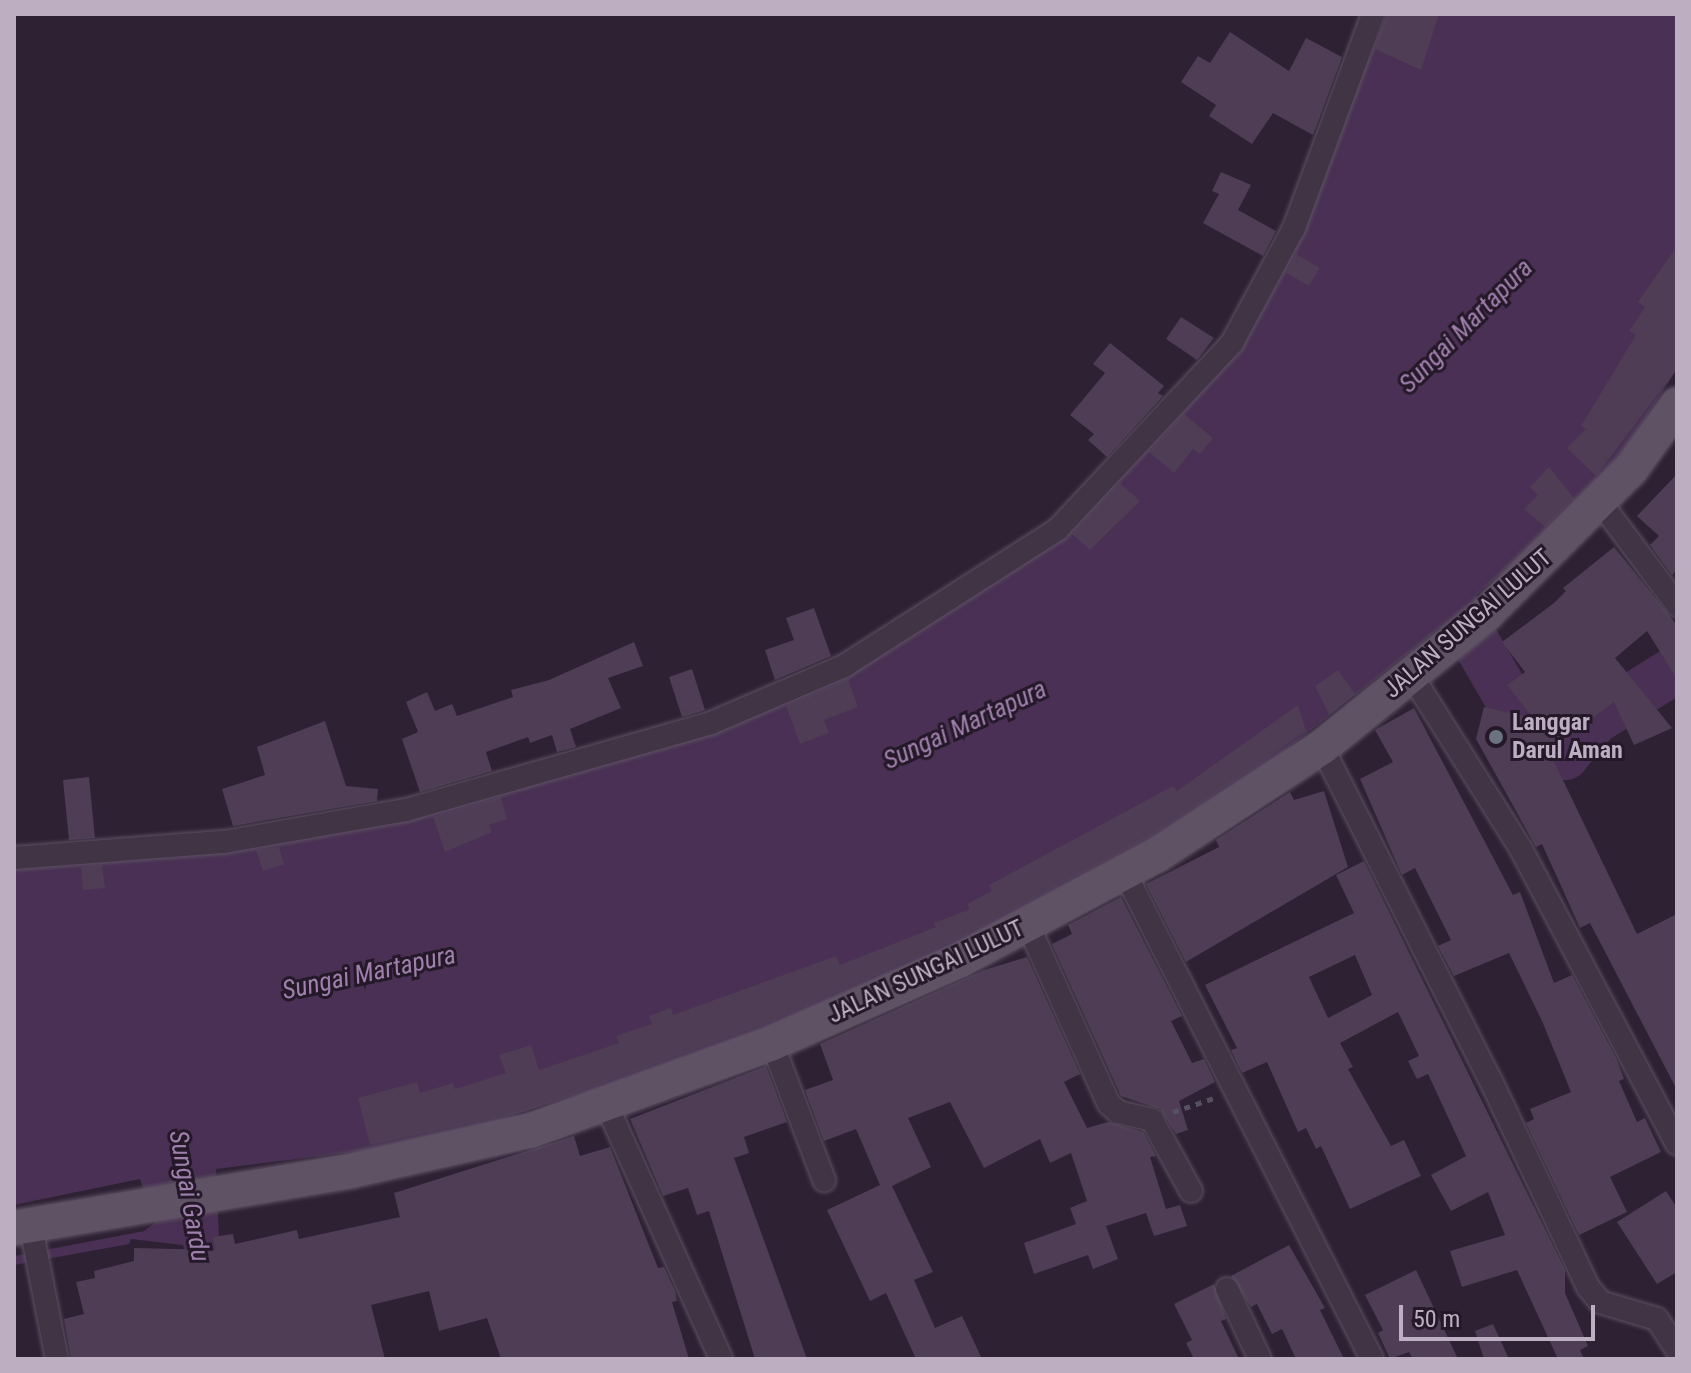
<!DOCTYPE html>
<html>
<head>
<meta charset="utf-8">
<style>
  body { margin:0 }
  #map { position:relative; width:1691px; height:1373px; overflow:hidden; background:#2e2134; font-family:"Roboto Condensed",sans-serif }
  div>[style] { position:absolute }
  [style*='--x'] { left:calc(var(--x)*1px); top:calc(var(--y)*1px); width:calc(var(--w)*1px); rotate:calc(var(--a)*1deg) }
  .water>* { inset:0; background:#493054 }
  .river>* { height:48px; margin:-24px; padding:0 24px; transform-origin:24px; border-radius:24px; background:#493054 }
  .building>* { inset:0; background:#4e3d55 }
  .path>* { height:5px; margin-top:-2.5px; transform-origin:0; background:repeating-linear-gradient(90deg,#565063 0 6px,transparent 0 12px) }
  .roads { filter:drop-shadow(0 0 2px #5e5163) drop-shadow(0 0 2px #5e5163) }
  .street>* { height:22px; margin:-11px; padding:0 11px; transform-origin:11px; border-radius:11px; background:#403445 }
  .primary>* { height:34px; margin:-17px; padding:0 17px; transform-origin:17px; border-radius:17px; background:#5f5265 }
  .dots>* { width:22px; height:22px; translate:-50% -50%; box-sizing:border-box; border:4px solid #251929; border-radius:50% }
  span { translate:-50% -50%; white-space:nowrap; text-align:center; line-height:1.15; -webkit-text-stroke:6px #251929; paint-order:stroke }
  .street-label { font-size:24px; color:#bdaec2 }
  .poi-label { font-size:24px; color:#bdaec2; font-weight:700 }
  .left { translate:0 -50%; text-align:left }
  .water-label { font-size:26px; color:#9f80ad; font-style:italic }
  .frame { position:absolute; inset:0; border:16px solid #bdaec2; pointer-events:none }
  .scale { position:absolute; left:1399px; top:1305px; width:196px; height:36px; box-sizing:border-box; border:4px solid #bdaec2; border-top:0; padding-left:10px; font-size:24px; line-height:28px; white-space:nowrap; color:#bdaec2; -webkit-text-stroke:6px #251929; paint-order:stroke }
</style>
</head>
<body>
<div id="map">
  <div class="water">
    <div style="clip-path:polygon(1387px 14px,1677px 14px,1677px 369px,1618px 461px,1563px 519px,1430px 636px,1198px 819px,908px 974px,720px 1050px,425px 1143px,216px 1169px,219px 1237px,205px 1323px,183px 1245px,131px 1239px,129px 1244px,14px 1265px,14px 1256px,144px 1231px,155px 1223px,140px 1179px,14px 1205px,14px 864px,222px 850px,782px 700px,1058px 537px,1228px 356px,1281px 276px)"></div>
  </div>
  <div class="river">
    <div style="--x:1418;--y:560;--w:48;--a:49.3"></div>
    <div style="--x:1449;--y:596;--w:173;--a:59.9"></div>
    <div style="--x:1536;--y:746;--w:31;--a:19"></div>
    <div style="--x:1565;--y:756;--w:47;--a:-50.2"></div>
    <div style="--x:1595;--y:720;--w:97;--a:-31.9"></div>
  </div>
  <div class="building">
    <div style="clip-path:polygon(1387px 14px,1439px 14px,1421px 70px,1375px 49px)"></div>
    <div style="clip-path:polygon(1230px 32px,1289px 71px,1306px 38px,1342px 57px,1313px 135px,1273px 113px,1252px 144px,1209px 116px,1216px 105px,1181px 82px,1198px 56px,1210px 63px)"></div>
    <div style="clip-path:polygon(1221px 172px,1251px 185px,1238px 210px,1276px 231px,1263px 256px,1203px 223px,1219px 194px,1212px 191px)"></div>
    <div style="clip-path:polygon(1677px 246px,1677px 369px,1596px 476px,1567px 448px,1586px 429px,1581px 426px,1636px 335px,1629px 331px,1645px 307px,1638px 302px)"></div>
    <div style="clip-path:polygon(1296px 254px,1320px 268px,1309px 286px,1286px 273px)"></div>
    <div style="clip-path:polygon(1181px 317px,1214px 338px,1197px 360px,1166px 339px)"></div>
    <div style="clip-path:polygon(1110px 343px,1164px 386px,1158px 393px,1163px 396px,1107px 457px,1088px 440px,1094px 434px,1070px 415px,1105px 373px,1093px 364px)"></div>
    <div style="clip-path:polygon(1184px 414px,1213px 438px,1200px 454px,1193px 449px,1174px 473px,1149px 452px)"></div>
    <div style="clip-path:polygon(1549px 467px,1574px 498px,1545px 527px,1524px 509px,1538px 495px,1530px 487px)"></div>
    <div style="clip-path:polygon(1677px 474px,1677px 570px,1672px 575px,1650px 545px,1659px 536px,1637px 516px)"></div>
    <div style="clip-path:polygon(1120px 483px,1140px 501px,1090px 550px,1072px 534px)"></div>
    <div style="clip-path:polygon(1614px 547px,1677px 625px,1677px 679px,1647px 631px,1615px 658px,1672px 728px,1634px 745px,1614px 702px,1549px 751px,1637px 934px,1677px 914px,1677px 1090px,1590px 923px,1580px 928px,1542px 844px,1536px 847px,1476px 739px,1484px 707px,1533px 718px,1507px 685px,1525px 672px,1502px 642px,1554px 603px,1566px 591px,1563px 588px)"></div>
    <div style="clip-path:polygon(814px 608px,831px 656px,775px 680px,765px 650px,794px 640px,786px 618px)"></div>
    <div style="clip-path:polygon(634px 642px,643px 666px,608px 678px,621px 708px,570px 729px,576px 747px,557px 752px,552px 735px,530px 743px,528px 737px,486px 752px,492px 771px,420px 792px,402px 739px,418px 732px,406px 702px,427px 692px,435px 711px,452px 704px,457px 716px,513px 697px,511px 690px,549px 680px)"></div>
    <div style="clip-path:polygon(692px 669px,705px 710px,682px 717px,669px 677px)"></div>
    <div style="clip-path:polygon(1338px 670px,1355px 694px,1329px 715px,1315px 686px)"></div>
    <div style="clip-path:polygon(848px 679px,858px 707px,824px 720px,829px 733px,800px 744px,786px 706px)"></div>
    <div style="clip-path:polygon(1298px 705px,1306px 731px,1252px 769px,1147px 838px,951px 942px,765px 1024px,526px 1111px,370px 1145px,358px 1098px,417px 1082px,420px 1093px,453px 1083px,455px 1089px,506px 1073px,499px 1055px,531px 1045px,539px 1070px,619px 1043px,616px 1036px,652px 1024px,649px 1016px,671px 1008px,673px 1015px,836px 956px,840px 965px,936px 927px,934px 923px,970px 909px,967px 904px,992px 891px,989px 885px,1173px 786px,1177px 791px)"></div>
    <div style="clip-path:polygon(1414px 708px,1513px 895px,1520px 892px,1554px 983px,1572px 975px,1617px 1060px,1624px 1079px,1619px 1081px,1637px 1122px,1645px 1118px,1661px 1152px,1610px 1177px,1627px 1212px,1579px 1235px,1526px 1123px,1534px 1119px,1530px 1109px,1571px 1092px,1542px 1021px,1509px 953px,1454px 976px,1438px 946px,1451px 940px,1415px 868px,1402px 875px,1360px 779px,1393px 762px,1375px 730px)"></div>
    <div style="clip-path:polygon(325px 721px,346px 786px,378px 789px,377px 801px,233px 826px,222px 789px,265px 775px,257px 747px)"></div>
    <div style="clip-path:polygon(89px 777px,95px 838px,69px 840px,63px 780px)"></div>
    <div style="clip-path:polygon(1324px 791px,1348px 867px,1186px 962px,1146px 884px,1219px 847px,1216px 840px,1290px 792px,1294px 800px)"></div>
    <div style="clip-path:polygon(501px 797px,507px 819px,489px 825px,492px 832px,445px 852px,433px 817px)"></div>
    <div style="clip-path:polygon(279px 847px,284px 864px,263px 871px,256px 850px)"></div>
    <div style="clip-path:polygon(evenodd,1364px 861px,1565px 1270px,1565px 1293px,1588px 1346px,1580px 1350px,1584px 1359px,1558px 1359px,1517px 1270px,1462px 1287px,1450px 1251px,1505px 1235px,1488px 1192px,1451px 1211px,1431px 1175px,1466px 1156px,1428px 1074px,1417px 1079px,1408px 1061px,1419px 1056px,1398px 1012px,1340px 1043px,1353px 1067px,1348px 1069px,1391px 1146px,1404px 1140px,1421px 1176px,1350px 1209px,1321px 1146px,1316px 1149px,1306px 1128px,1298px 1132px,1267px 1062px,1242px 1073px,1231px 1050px,1237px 1048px,1205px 985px,1354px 913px,1336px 875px,1364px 861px,1355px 955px,1372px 995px,1328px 1018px,1309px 977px,1355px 955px)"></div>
    <div style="clip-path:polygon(102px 865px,105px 888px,83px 890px,81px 867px)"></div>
    <div style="clip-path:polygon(1121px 897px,1182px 1016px,1171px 1021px,1192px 1063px,1204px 1059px,1215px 1082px,1179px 1101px,1188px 1130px,1176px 1134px,1160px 1109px,1121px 1096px,1052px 944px,1072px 934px,1068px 925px)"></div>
    <div style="clip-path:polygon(1027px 957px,1080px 1074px,1064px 1082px,1087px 1128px,1108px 1122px,1143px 1132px,1156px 1156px,1150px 1157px,1166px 1209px,1180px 1205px,1187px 1226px,1154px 1236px,1146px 1213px,1106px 1226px,1118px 1259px,1093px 1269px,1088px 1255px,1034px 1274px,1024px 1243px,1076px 1224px,1070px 1208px,1087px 1201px,1071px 1153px,1050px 1163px,1040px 1139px,984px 1168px,950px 1102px,908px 1118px,931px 1167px,892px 1186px,933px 1272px,914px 1280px,935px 1328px,962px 1316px,982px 1359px,916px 1359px,886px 1293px,870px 1301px,827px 1210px,880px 1185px,856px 1129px,824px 1141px,805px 1090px,833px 1080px,820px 1044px,984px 970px)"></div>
    <div style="clip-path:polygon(766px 1066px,787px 1122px,744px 1137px,749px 1153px,734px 1158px,807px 1359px,755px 1359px,709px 1211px,697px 1215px,688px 1188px,663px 1196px,630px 1119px)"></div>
    <div style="clip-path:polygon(574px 1136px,580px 1156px,610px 1147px,658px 1268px,664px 1267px,675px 1291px,677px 1301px,672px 1302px,689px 1359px,501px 1359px,487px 1318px,439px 1331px,429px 1291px,371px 1305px,385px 1359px,71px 1359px,64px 1319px,84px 1314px,76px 1282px,95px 1278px,94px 1271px,134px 1261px,134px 1248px,215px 1250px,213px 1237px,233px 1234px,235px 1244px,297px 1230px,299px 1239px,400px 1217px,394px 1193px)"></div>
    <div style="clip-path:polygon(1666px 1191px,1677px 1208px,1677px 1272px,1657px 1284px,1617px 1222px)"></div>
    <div style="clip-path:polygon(1289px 1245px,1325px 1308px,1320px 1310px,1344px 1359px,1296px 1359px,1282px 1329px,1272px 1334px,1257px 1304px,1251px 1307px,1231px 1276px)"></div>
    <div style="clip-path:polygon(1416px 1270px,1458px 1359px,1413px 1359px,1409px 1352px,1390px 1359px,1378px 1333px,1383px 1330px,1365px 1295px)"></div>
    <div style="clip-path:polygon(1214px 1284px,1226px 1319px,1221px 1321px,1239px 1359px,1194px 1359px,1186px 1343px,1192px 1340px,1174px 1304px)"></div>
    <div style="clip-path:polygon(1493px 1324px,1509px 1359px,1484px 1359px,1475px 1331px)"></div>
  </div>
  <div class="path">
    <div style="--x:1173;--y:1112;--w:46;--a:-18.8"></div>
  </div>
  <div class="roads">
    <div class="street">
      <div style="--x:1600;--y:502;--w:129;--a:53.2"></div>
      <div style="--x:1412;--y:676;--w:207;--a:57.8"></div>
      <div style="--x:1522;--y:851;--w:331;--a:62.1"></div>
      <div style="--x:1322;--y:747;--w:374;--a:63.2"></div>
      <div style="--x:1491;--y:1081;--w:228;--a:64.8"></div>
      <div style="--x:1588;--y:1287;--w:19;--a:51"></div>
      <div style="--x:1600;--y:1302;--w:59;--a:16.6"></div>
      <div style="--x:1657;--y:1319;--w:37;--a:57"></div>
      <div style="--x:14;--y:858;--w:211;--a:-4.4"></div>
      <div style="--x:224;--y:842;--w:185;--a:-10"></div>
      <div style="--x:406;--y:810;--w:317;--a:-15.9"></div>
      <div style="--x:711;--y:723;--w:145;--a:-23.2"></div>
      <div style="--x:844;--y:666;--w:254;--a:-32.6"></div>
      <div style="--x:1058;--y:529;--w:255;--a:-46.9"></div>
      <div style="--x:1232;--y:343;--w:131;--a:-61.7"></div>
      <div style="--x:1294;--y:228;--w:228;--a:-69.7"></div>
      <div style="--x:1125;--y:873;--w:545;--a:63.06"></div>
      <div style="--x:1028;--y:925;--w:196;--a:65.7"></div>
      <div style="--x:1109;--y:1104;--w:12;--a:42"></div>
      <div style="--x:1118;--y:1112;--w:35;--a:13"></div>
      <div style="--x:1152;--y:1120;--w:81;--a:61.2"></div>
      <div style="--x:772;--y:1043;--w:147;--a:69.2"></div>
      <div style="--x:607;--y:1106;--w:277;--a:65.7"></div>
      <div style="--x:30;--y:1222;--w:140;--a:78.9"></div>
      <div style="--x:1227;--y:1289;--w:77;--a:64.8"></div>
    </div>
    <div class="primary">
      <div style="--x:14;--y:1228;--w:341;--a:-9.6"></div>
      <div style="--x:350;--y:1171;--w:187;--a:-12.7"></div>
      <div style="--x:532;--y:1130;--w:255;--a:-19.9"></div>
      <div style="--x:772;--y:1043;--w:206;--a:-23.8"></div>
      <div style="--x:960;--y:960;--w:223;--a:-28.1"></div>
      <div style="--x:1157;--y:855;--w:197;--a:-33.2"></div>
      <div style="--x:1322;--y:747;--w:211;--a:-39"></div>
      <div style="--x:1486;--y:614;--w:205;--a:-45"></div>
      <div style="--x:1631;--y:469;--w:79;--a:-54.3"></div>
    </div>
  </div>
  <div class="dots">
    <div style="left:1496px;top:737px;background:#6b7280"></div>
  </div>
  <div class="street-label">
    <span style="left:1468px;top:624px;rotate:-41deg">JALAN SUNGAI LULUT</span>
    <span style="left:926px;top:972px;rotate:-25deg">JALAN SUNGAI LULUT</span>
  </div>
  <div class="poi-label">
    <span class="left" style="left:1512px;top:737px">Langgar<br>Darul Aman</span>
  </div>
  <div class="water-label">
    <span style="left:1466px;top:326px;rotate:-45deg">Sungai Martapura</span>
    <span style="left:965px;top:725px;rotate:-25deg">Sungai Martapura</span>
    <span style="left:369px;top:973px;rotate:-12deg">Sungai Martapura</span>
    <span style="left:189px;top:1196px;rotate:80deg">Sungai Gardu</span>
  </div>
  <div class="frame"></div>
  <div class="scale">50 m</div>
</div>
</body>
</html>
